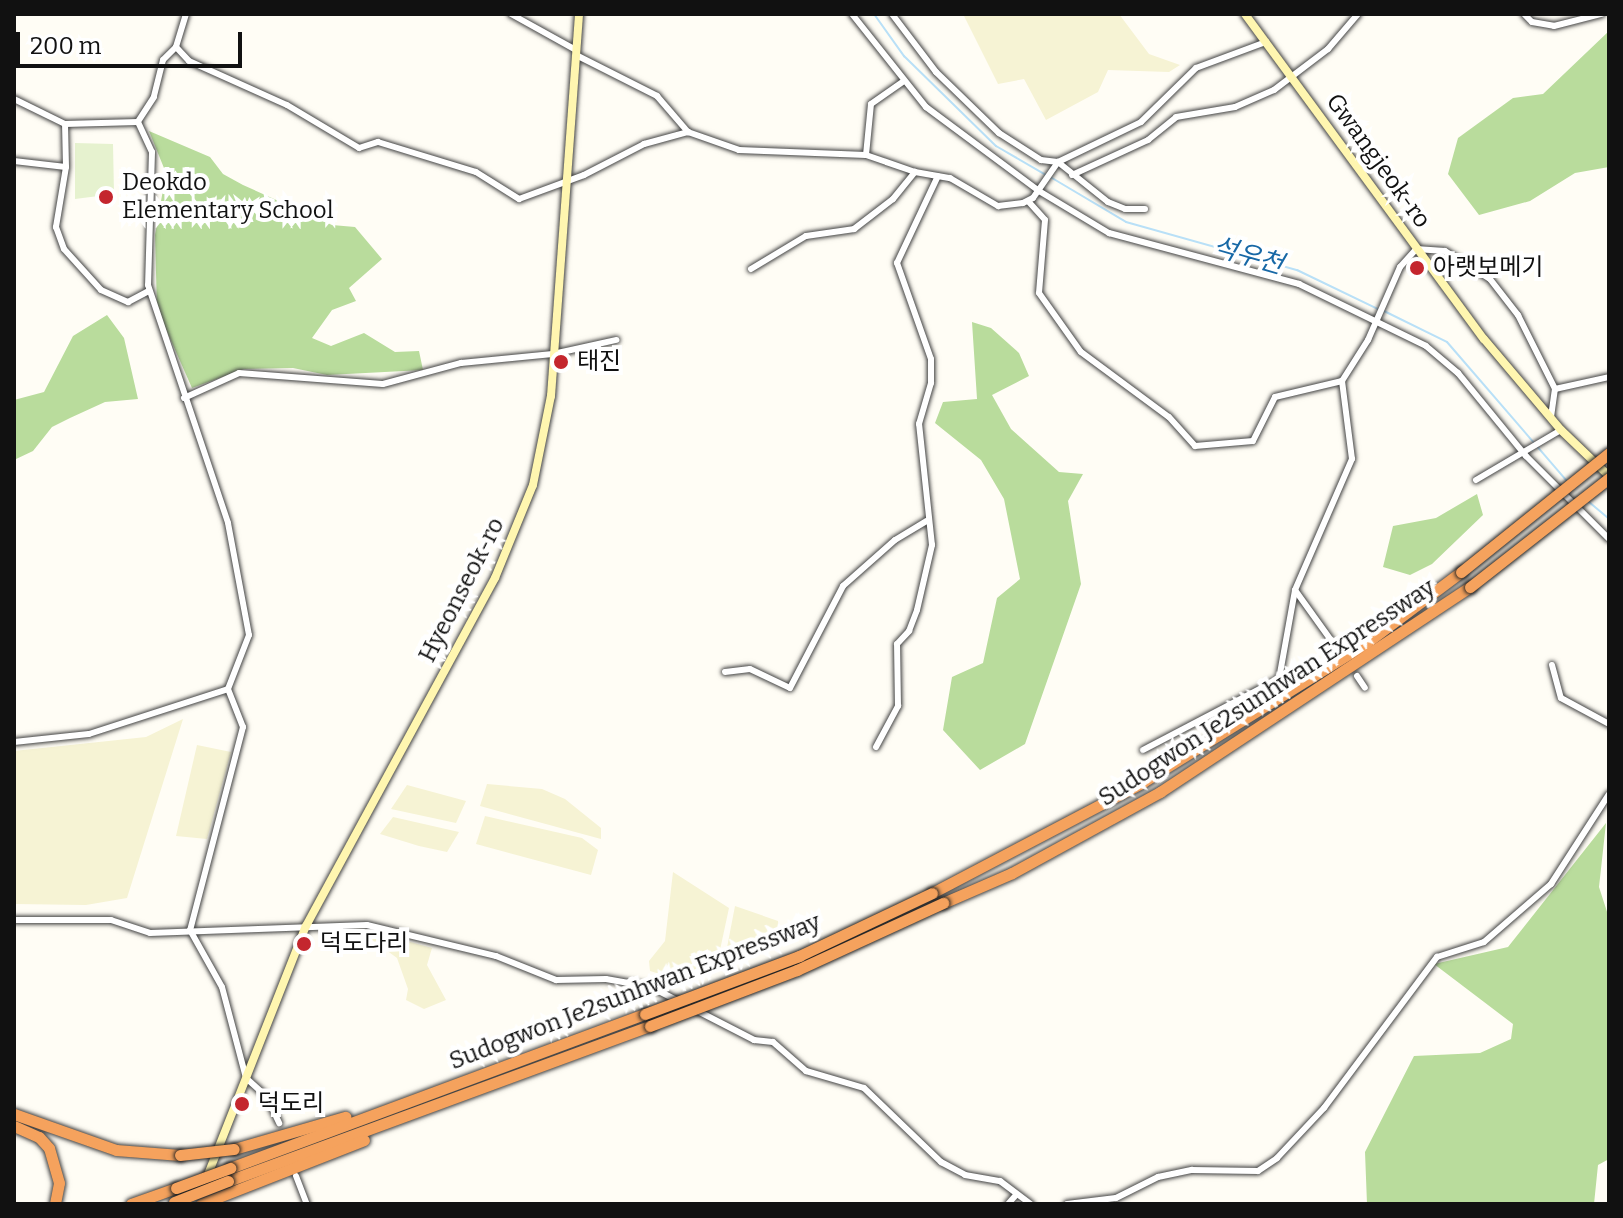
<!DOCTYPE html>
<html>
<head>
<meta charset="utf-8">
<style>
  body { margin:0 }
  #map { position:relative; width:1623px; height:1218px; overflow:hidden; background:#fffdf5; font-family:Bitter,"Noto Sans KR",serif }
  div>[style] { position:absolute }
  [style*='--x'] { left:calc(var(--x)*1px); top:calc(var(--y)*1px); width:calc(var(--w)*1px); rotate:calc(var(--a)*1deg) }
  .farmland>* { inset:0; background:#f6f3d4 }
  .forest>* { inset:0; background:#b9dc9c }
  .pitch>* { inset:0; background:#e6f2cf }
  .stream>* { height:2px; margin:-1px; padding:0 1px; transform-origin:1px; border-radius:1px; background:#b9e0f7 }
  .roads { filter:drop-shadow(0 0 2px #444) drop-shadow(0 0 2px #444) }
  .street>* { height:6px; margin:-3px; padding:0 3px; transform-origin:3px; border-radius:3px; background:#fff }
  .secondary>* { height:8px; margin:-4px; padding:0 4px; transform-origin:4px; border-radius:4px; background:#fff6b0 }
  .highway>* { height:11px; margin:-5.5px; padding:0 5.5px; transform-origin:5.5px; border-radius:5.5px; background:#f5a25d }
  .bridges { filter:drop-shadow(0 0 2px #222) drop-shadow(0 0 2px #222) }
  .highway-bridge>* { height:11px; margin:-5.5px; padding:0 5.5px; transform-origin:5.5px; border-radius:5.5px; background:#f5a25d }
  .dots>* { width:22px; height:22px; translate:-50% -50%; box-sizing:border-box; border:4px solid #fff; border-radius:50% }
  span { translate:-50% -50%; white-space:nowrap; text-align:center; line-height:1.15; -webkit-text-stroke:8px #fff; paint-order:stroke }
  .street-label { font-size:24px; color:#111 }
  .poi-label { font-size:24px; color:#111 }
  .left { translate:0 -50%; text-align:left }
  .water-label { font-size:26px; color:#1768a6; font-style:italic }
  .frame { position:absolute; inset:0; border:16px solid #111; pointer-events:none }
  .scale { position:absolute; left:16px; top:32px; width:226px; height:36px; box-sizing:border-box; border:4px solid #111; border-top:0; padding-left:10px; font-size:24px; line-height:28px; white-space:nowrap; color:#111; -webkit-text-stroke:6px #fff; paint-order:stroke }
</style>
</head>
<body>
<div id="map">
  <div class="farmland">
    <div style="clip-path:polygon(963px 14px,1119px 14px,1149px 54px,1180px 65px,1169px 72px,1108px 70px,1098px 92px,1046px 120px,1024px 79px,998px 84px)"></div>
    <div style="clip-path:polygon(183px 719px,127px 898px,86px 905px,14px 904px,14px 751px,146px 737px)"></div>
    <div style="clip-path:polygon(197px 745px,231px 752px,207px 839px,176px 836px)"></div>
    <div style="clip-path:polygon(487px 784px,542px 789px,565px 799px,601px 828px,601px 839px,480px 806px)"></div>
    <div style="clip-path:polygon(407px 785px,466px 801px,456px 823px,391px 809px)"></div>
    <div style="clip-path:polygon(485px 816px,582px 838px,598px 850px,591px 875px,476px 844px)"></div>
    <div style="clip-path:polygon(393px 817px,459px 832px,447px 852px,419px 846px,380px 834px)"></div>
    <div style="clip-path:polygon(673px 872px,729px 908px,717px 964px,676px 979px,650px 971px,649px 961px,665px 941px)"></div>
    <div style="clip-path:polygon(735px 906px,778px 921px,780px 943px,725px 958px)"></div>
    <div style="clip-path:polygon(353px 926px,432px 948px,427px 965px,446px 1000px,424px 1009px,406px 1000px,408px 989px,397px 958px)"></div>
  </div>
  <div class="forest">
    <div style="clip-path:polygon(1609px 31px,1609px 167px,1575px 173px,1530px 201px,1479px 215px,1448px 174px,1458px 138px,1513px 98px,1543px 94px)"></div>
    <div style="clip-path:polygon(149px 131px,210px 157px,223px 174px,243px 185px,332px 225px,355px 227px,382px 259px,349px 288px,356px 301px,332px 310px,312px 338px,331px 346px,364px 333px,395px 352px,419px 351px,423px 370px,327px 375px,293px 368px,244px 369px,192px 388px,157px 309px,155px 235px,166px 173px)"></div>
    <div style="clip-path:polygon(107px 315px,124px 338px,138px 399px,105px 402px,70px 418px,52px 427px,33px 451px,14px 460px,14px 400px,44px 392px,73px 336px)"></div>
    <div style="clip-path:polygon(972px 322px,991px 328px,1019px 353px,1029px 376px,992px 395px,1011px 429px,1059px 472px,1083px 474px,1068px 501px,1081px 584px,1025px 744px,980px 770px,943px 730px,952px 677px,983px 663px,997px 598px,1020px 579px,1004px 499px,981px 460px,935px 423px,943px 402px,977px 399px)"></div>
    <div style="clip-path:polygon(1477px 494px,1483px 515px,1432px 564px,1410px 575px,1383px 567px,1393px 526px,1436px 518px)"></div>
    <div style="clip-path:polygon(1606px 823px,1599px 887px,1609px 918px,1609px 1159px,1598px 1165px,1594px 1204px,1367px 1204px,1365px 1152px,1414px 1056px,1480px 1053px,1511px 1039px,1513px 1024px,1434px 964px,1508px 947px)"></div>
  </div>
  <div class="pitch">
    <div style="clip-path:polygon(75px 143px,113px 144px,114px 194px,75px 199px)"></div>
  </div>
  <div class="stream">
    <div style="--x:874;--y:14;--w:52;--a:54.5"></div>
    <div style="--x:904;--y:56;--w:129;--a:44.4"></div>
    <div style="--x:996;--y:146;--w:58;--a:30.1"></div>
    <div style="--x:1052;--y:178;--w:86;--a:30.7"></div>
    <div style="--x:1126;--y:222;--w:178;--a:15.7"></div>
    <div style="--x:1297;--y:270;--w:90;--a:25.7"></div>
    <div style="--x:1384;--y:311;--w:70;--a:26.2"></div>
    <div style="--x:1447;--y:342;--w:184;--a:49.2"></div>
    <div style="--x:1589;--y:502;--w:26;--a:40"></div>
  </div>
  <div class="roads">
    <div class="street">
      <div style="--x:186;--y:14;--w:34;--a:107"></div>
      <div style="--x:176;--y:47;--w:18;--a:135"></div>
      <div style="--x:163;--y:60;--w:38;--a:104"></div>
      <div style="--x:154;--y:97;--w:30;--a:123"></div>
      <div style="--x:138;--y:122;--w:33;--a:65"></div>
      <div style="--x:152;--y:152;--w:133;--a:91.7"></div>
      <div style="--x:148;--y:285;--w:251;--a:71.4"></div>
      <div style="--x:228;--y:523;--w:114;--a:79.4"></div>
      <div style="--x:249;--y:635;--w:58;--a:111.3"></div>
      <div style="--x:228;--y:689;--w:41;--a:68.5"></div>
      <div style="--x:243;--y:727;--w:210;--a:104.6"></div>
      <div style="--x:190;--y:930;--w:65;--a:60.7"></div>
      <div style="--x:222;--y:987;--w:94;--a:75.2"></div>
      <div style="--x:246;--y:1078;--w:28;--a:42"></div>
      <div style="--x:267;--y:1097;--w:29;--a:65"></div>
      <div style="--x:511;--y:14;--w:74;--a:29"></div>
      <div style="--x:852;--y:14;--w:119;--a:51.5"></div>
      <div style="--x:926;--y:107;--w:141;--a:36.6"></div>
      <div style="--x:1039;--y:191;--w:82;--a:31"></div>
      <div style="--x:1109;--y:233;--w:197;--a:15"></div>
      <div style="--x:1299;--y:284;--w:141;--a:26"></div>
      <div style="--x:1426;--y:346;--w:42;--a:40.2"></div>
      <div style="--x:1458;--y:373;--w:107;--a:50.7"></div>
      <div style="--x:1526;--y:456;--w:117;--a:45"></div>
      <div style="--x:892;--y:14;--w:73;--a:52.8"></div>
      <div style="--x:936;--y:72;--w:88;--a:44.1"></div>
      <div style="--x:999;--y:133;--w:50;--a:32.7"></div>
      <div style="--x:1041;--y:160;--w:17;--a:7"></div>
      <div style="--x:1058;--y:162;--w:64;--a:38.7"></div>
      <div style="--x:1108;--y:202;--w:18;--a:22"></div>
      <div style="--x:1125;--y:209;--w:20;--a:0"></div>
      <div style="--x:1524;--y:14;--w:11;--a:45"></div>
      <div style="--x:1532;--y:22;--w:22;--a:10"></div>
      <div style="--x:1554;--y:26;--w:49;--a:-14.3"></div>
      <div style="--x:176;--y:47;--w:19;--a:47"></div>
      <div style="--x:189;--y:61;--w:107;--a:24.2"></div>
      <div style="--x:287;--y:105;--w:84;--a:30.8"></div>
      <div style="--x:359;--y:148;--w:20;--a:-18"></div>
      <div style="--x:378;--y:142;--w:102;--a:17"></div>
      <div style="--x:476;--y:172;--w:51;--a:32.1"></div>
      <div style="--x:519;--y:199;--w:69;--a:-20.3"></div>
      <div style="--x:584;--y:175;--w:68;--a:-27.3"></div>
      <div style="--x:644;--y:144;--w:46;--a:-15.3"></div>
      <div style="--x:688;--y:132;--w:54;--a:19.4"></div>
      <div style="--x:739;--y:150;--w:127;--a:2.3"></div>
      <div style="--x:866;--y:155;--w:52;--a:19.1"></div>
      <div style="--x:576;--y:55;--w:91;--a:26.8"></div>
      <div style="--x:657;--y:96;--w:48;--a:49.3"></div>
      <div style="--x:14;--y:99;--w:57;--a:26.1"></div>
      <div style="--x:65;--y:124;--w:73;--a:-1.6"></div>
      <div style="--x:866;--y:155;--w:51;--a:-84.4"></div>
      <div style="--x:871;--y:104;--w:38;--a:-35"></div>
      <div style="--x:14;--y:161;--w:52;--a:6.6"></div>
      <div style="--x:66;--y:167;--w:43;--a:-91.3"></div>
      <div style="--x:66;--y:167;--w:61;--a:99.5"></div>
      <div style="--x:56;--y:227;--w:23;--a:70"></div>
      <div style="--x:64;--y:249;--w:55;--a:47.9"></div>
      <div style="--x:101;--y:290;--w:30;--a:24"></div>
      <div style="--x:128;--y:302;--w:24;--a:-28"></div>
      <div style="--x:1072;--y:175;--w:84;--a:-24.7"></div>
      <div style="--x:1148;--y:140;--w:36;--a:-39"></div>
      <div style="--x:1176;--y:117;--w:60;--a:-9.6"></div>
      <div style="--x:1235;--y:107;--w:43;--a:-23.6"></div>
      <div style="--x:1274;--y:90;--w:68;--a:-37.2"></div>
      <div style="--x:1328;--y:49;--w:46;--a:-49.4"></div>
      <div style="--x:1028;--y:201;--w:25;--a:48"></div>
      <div style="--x:1045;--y:220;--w:73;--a:94.7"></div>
      <div style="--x:1039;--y:293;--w:72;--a:54.6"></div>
      <div style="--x:1081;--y:352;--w:109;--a:36.5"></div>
      <div style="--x:1169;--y:417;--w:39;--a:48"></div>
      <div style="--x:1195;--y:446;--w:58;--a:-4.9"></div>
      <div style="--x:1253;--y:441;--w:49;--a:-63.4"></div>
      <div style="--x:1275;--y:397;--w:69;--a:-13.4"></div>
      <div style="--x:1342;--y:381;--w:49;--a:-57.6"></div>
      <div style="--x:1368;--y:340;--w:80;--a:-66.3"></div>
      <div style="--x:1400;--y:267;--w:24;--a:-48"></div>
      <div style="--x:1416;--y:249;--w:29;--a:4"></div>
      <div style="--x:1445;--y:251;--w:53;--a:31.9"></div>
      <div style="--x:1490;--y:279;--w:46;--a:52.1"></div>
      <div style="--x:1518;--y:315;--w:83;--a:63.4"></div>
      <div style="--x:751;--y:269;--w:64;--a:-31"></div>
      <div style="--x:806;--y:236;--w:49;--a:-8.3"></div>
      <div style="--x:854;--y:229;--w:49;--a:-37.6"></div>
      <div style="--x:893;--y:199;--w:35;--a:-51"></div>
      <div style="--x:915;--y:172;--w:36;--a:10"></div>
      <div style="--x:950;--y:178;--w:56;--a:30.3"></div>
      <div style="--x:998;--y:206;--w:25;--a:-7"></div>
      <div style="--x:1023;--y:203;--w:11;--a:-27"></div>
      <div style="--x:1033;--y:198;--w:44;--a:-55.2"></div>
      <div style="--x:1058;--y:162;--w:92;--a:-25.7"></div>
      <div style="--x:1141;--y:122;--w:77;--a:-44.5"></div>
      <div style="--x:1196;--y:68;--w:75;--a:-20.4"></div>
      <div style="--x:184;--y:398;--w:60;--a:-24.4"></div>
      <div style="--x:239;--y:373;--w:144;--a:4.4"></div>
      <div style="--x:383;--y:384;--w:81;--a:-15.1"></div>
      <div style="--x:461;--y:363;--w:92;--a:-5.6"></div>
      <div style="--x:553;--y:354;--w:65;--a:-12.5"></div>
      <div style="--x:1551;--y:417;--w:28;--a:-82"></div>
      <div style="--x:1555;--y:389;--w:55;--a:-12.5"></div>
      <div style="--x:1476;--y:480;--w:99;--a:-30.5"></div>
      <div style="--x:1295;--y:590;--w:65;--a:54.4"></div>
      <div style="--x:1552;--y:665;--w:34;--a:75"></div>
      <div style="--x:1561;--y:698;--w:55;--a:28.4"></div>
      <div style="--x:725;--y:672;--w:25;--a:-7"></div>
      <div style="--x:750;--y:669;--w:44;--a:25.4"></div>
      <div style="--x:790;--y:688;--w:115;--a:-62.5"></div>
      <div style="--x:843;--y:586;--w:69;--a:-41.5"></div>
      <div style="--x:895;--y:540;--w:37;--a:-31"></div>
      <div style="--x:1357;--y:676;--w:14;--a:56"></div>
      <div style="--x:14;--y:742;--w:75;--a:-6.1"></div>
      <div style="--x:89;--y:734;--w:146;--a:-17.9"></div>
      <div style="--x:876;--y:747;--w:47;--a:-61.8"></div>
      <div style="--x:898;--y:706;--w:62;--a:-90.9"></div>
      <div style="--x:897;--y:644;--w:18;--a:-47"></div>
      <div style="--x:909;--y:631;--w:22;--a:-69"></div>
      <div style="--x:917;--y:610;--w:67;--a:-77"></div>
      <div style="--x:932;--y:545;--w:122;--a:-96.1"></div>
      <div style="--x:919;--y:424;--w:43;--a:-73.7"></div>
      <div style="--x:931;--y:383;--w:24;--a:-90"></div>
      <div style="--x:931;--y:359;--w:102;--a:-109.5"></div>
      <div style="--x:897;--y:263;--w:96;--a:-64.8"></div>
      <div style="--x:1143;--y:750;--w:153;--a:-27.6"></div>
      <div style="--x:1279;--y:679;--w:90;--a:-79.8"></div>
      <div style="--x:1295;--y:590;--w:143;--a:-66.5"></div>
      <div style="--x:1352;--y:459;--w:79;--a:-97.3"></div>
      <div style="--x:14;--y:920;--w:97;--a:0"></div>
      <div style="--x:111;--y:920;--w:41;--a:18.4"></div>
      <div style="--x:150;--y:933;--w:217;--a:-2.1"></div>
      <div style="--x:367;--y:925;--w:133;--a:13.5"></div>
      <div style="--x:496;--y:956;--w:65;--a:21.8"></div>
      <div style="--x:556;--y:980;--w:50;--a:-1.1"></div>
      <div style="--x:606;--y:979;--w:46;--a:10.1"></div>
      <div style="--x:651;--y:987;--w:116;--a:27.2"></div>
      <div style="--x:754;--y:1040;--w:19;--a:6"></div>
      <div style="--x:773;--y:1042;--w:44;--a:41.3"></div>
      <div style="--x:806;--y:1071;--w:60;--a:16.3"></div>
      <div style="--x:864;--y:1088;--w:107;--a:43.9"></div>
      <div style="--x:941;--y:1162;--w:27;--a:28"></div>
      <div style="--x:965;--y:1175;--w:36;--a:10"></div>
      <div style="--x:1000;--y:1181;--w:39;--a:37"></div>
      <div style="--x:296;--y:1176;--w:30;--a:69"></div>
      <div style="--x:1008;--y:1204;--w:13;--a:-48"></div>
      <div style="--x:1067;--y:1204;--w:49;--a:-7"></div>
      <div style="--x:1116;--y:1198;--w:47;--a:-26.6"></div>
      <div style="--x:1158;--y:1177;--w:35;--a:-12"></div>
      <div style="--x:1192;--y:1170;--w:66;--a:0.9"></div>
      <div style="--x:1258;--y:1171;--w:23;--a:-34"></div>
      <div style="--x:1277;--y:1158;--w:69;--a:-46.8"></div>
      <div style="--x:1324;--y:1108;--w:189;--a:-53.2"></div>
      <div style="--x:1437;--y:957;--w:49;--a:-17.7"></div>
      <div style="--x:1484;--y:942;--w:89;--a:-40.9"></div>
      <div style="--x:1551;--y:884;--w:107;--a:-57.2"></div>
    </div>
    <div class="secondary">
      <div style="--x:1245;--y:14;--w:403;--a:53.7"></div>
      <div style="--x:1484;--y:339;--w:119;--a:49.8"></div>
      <div style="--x:1561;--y:430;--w:66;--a:43.8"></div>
      <div style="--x:207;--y:1177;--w:270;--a:-68.5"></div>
      <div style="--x:306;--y:926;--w:396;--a:-61.5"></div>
      <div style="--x:495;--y:578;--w:100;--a:-67.8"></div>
      <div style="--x:533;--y:485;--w:91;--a:-78.6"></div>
      <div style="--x:551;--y:396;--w:383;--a:-85.8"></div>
    </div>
    <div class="highway">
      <div style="--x:932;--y:893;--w:238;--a:-27.7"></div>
      <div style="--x:1143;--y:782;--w:263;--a:-31.9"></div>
      <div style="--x:1366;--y:643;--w:119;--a:-36.8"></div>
      <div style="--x:943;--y:903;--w:75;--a:-23.5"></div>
      <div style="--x:1012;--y:873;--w:169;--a:-28.7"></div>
      <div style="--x:1160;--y:792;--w:372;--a:-33.5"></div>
      <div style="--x:14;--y:1114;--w:108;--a:19.4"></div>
      <div style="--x:116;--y:1150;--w:64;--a:4.5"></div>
      <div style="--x:14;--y:1126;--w:27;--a:24"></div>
      <div style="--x:39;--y:1137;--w:15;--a:48"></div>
      <div style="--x:49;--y:1148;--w:36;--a:74"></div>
      <div style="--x:59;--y:1183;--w:21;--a:101"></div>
      <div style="--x:234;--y:1149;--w:116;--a:-16.1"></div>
      <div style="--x:230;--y:1168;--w:443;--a:-20.4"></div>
      <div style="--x:228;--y:1181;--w:450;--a:-20.2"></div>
      <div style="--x:131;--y:1204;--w:48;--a:-19.6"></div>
      <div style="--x:201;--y:1204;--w:175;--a:-21.4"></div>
    </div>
  </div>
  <div class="bridges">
    <div class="highway-bridge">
      <div style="--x:1461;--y:572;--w:190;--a:-38.8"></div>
      <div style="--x:1470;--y:587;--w:177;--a:-38.1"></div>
      <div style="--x:645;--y:1014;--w:165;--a:-20.6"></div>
      <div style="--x:799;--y:956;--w:147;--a:-25.3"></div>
      <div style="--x:650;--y:1026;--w:157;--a:-20.9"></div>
      <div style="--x:797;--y:970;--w:161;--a:-24.7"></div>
      <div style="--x:180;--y:1155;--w:54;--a:-6.3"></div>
      <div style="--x:176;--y:1188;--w:58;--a:-20.3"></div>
      <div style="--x:174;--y:1202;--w:58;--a:-21.3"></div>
    </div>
  </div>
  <div class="dots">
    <div style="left:106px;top:197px;background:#c4262e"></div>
    <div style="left:1417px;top:268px;background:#c4262e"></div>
    <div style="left:561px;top:362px;background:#c4262e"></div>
    <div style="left:304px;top:944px;background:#c4262e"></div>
    <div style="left:242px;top:1104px;background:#c4262e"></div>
  </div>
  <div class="street-label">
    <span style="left:1378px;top:161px;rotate:54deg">Gwangjeok-ro</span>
    <span style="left:462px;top:590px;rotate:-63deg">Hyeonseok-ro</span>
    <span style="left:1267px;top:693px;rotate:-33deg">Sudogwon Je2sunhwan Expressway</span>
    <span style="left:635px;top:992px;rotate:-21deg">Sudogwon Je2sunhwan Expressway</span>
  </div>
  <div class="poi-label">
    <span class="left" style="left:122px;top:197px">Deokdo<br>Elementary School</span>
    <span class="left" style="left:1433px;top:268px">아랫보메기</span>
    <span class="left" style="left:577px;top:362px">태진</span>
    <span class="left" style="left:320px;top:944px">덕도다리</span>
    <span class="left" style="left:258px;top:1104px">덕도리</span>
  </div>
  <div class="water-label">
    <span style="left:1248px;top:256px;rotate:16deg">석우천</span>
  </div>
  <div class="frame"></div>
  <div class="scale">200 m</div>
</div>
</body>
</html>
